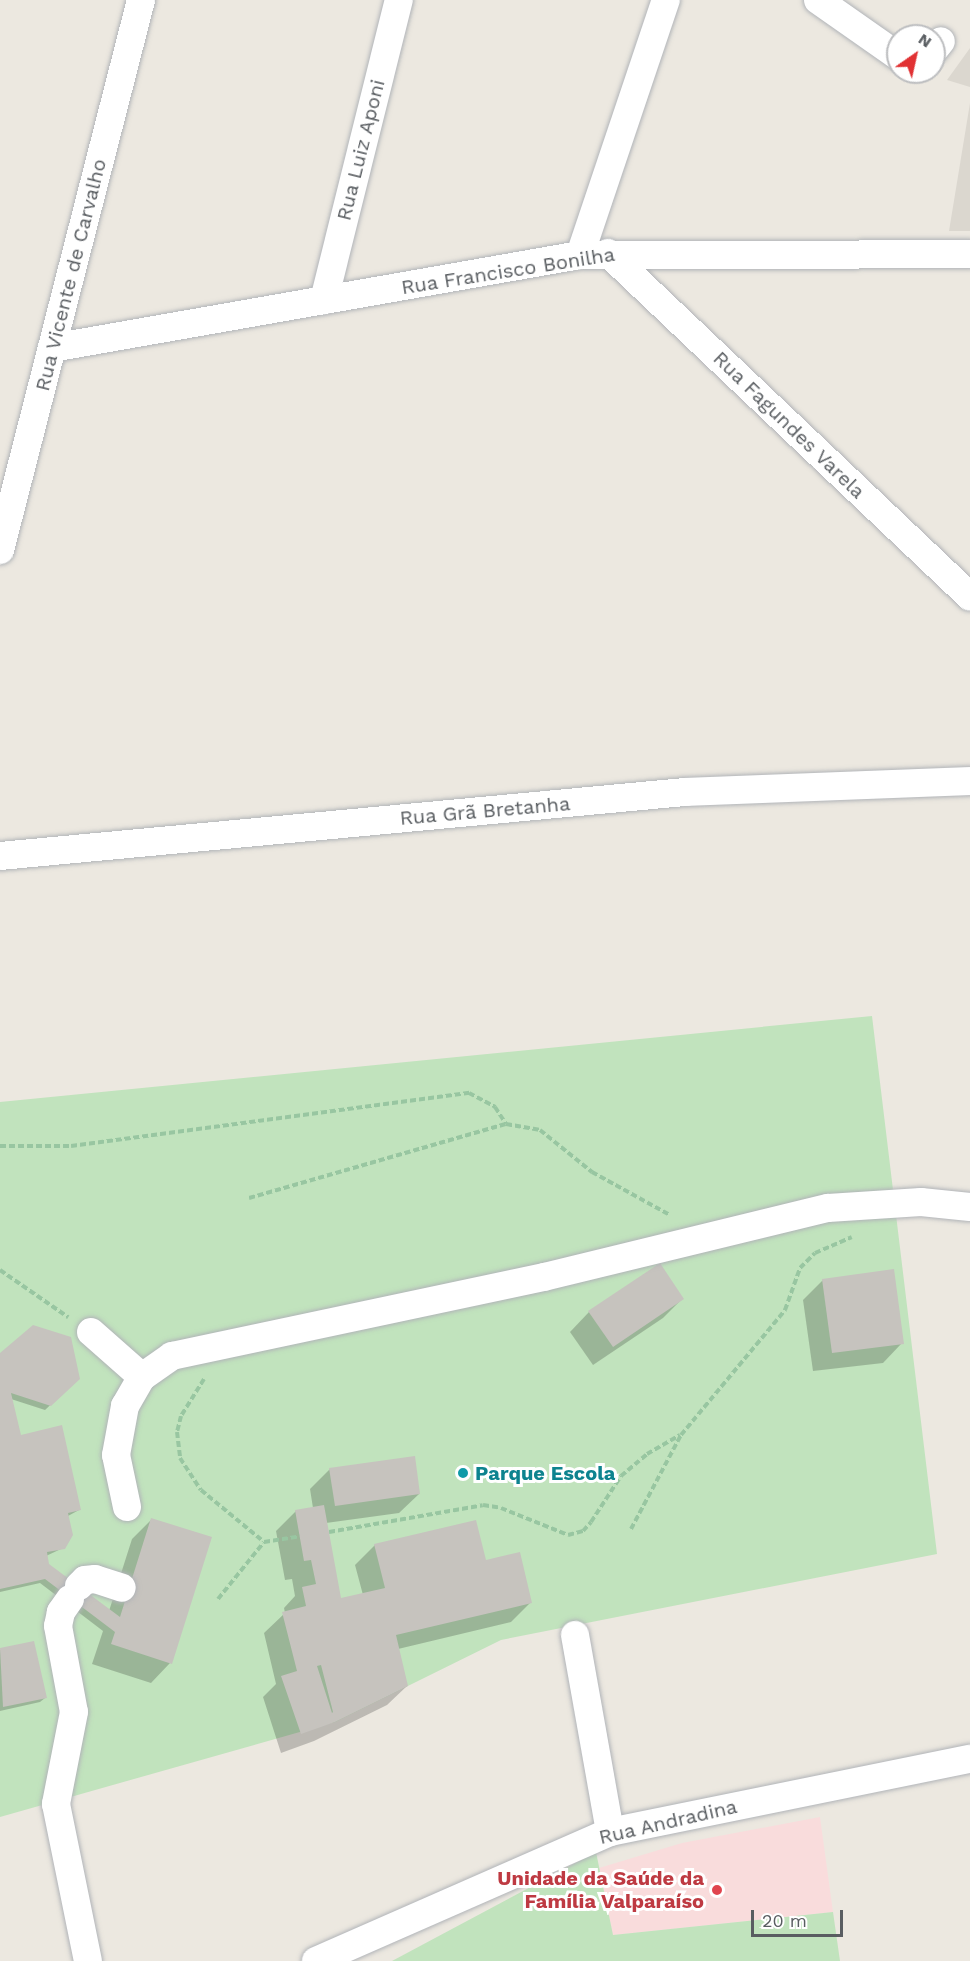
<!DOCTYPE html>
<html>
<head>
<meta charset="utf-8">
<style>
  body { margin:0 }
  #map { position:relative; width:970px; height:1961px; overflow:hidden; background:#ece8e0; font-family:"Work Sans",sans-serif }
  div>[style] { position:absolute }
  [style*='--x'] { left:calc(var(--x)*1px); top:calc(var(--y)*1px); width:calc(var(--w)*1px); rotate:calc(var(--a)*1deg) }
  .education>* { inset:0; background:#dbd7cf }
  .medical>* { inset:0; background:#f9dcdc }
  .green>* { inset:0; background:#c1e3bd }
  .shadow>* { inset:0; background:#0003 }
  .building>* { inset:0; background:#c6c3be }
  .path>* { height:4px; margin-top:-2px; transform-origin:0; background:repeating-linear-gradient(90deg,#98c6a1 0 6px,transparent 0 9px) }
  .roads { filter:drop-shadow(0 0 2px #b1b4b8) drop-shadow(0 0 2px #b1b4b8) }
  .minor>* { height:28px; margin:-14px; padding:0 14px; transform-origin:14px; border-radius:14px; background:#fff }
  .dots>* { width:16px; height:16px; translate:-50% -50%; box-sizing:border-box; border:3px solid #fff; border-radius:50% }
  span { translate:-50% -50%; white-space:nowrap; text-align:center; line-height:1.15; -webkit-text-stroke:6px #fff; paint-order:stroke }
  .street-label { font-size:20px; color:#595d61 }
  .culture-label { font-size:20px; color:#0d838f; font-weight:700 }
  .left { translate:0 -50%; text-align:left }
  .health-label { font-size:20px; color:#be3a42; font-weight:700 }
  .right { translate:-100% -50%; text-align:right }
  .north { position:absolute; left:886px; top:24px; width:60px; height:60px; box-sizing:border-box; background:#fff; border:2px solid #bdbec0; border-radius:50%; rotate:34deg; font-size:16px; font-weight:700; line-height:24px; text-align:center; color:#595d61 }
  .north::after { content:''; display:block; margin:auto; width:21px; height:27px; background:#e13133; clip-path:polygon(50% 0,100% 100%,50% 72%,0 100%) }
  .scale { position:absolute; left:751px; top:1910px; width:92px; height:27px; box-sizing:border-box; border:3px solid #595d61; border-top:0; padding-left:8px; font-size:18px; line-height:21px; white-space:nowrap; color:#595d61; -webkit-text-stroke:4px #fff; paint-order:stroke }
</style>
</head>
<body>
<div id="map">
  <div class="education">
    <div style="clip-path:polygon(970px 48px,970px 87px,947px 80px)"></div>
    <div style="clip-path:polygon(970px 103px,970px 231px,949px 231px)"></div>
  </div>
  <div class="medical">
    <div style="clip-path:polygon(820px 1817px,833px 1912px,613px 1935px,599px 1868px,682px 1843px)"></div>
  </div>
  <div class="green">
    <div style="clip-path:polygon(872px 1016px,937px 1554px,501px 1640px,335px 1722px,0 1817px,0 1102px)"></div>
    <div style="clip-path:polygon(596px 1852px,613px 1935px,833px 1912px,840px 1961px,392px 1961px)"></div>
  </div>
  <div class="shadow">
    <div style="clip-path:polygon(823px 1280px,902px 1343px,883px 1363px,813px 1371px,803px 1300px)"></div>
    <div style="clip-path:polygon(682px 1299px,663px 1318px,593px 1365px,570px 1332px,589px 1312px)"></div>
    <div style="clip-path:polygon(0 1355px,78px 1379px,45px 1410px,11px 1399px,20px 1436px,79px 1510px,68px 1516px,63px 1548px,46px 1556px,48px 1565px,109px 1611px,132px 1539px,152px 1519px,170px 1663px,151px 1683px,92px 1664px,103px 1631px,40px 1583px,0 1592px)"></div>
    <div style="clip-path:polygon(330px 1469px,419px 1494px,399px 1513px,326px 1523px,340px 1600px,363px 1595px,355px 1565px,375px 1545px,485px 1562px,530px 1603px,511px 1622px,398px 1649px,407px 1686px,387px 1705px,314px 1741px,281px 1753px,263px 1697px,276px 1684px,264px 1633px,285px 1613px,284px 1608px,295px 1596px,292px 1579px,285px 1580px,276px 1531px,296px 1511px,313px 1508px,310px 1489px)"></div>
    <div style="clip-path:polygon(33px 1643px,45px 1698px,40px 1702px,0 1711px,0 1650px)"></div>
  </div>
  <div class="building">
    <div style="clip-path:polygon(660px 1263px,684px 1299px,613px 1347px,588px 1311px)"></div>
    <div style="clip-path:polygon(894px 1269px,904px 1344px,832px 1353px,822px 1279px)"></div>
    <div style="clip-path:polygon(33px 1325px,71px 1337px,80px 1379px,51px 1406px,11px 1393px,21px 1435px,62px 1425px,81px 1510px,68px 1513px,73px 1535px,65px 1549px,47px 1552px,49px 1564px,120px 1617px,151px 1518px,212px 1537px,172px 1664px,111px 1644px,115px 1632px,45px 1579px,0 1589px,0 1353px)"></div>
    <div style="clip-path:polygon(415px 1456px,420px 1494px,335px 1506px,329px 1468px)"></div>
    <div style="clip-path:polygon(evenodd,324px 1505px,341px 1598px,385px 1588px,374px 1544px,476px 1520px,486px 1560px,520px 1552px,532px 1603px,396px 1635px,408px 1686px,335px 1722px,301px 1734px,281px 1676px,297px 1671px,282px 1612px,306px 1606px,302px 1587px,316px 1584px,311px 1560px,304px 1561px,295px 1510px,324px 1505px,321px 1665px,333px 1712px,332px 1713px,317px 1666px,321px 1665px)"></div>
    <div style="clip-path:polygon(34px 1641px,47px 1698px,3px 1707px,0 1648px)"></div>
  </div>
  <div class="path">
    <div style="--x:0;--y:1146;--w:71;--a:0"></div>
    <div style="--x:71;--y:1146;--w:402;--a:-7.6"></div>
    <div style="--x:469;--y:1093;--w:30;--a:28"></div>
    <div style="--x:495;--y:1107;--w:20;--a:57"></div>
    <div style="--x:249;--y:1198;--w:267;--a:-16.1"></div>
    <div style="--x:506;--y:1124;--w:35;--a:10"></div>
    <div style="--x:540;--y:1130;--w:67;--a:38.9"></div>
    <div style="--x:592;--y:1172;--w:89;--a:28.9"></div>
    <div style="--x:0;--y:1270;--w:83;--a:34.7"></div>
    <div style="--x:204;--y:1379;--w:44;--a:121.9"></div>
    <div style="--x:181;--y:1416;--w:16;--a:104"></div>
    <div style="--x:177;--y:1432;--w:26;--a:83"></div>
    <div style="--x:180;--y:1458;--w:38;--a:57"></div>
    <div style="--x:201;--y:1490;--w:82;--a:39.5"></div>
    <div style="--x:631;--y:1529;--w:106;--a:-62"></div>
    <div style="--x:681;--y:1435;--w:163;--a:-50.2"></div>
    <div style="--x:785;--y:1310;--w:45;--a:-70.3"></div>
    <div style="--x:800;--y:1268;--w:21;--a:-45"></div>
    <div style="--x:815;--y:1253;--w:40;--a:-23.4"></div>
    <div style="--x:329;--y:1532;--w:156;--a:-9.9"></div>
    <div style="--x:483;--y:1505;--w:18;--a:9"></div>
    <div style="--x:501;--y:1508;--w:72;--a:21.9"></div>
    <div style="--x:568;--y:1535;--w:16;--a:-15"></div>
    <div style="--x:583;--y:1531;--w:12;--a:-48"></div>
    <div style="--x:591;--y:1522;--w:55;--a:-56.9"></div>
    <div style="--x:621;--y:1476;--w:34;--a:-40"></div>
    <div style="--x:647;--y:1454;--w:38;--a:-30"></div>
    <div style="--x:218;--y:1599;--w:73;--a:-51.1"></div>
    <div style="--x:264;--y:1542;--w:36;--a:-9"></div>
  </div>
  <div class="roads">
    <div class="minor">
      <div style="--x:818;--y:0;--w:98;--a:35"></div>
      <div style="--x:934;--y:50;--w:11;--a:-52"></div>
      <div style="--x:608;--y:253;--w:499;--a:43.5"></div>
      <div style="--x:580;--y:255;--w:269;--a:-71.4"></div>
      <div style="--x:324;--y:300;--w:309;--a:-76"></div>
      <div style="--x:52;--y:348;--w:536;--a:-9.99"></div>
      <div style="--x:580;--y:255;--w:390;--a:-0.1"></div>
      <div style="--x:0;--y:550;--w:568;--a:-75.62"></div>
      <div style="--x:0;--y:856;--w:688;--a:-5.34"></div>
      <div style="--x:685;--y:792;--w:285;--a:-2.2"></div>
      <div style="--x:91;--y:1332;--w:68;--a:41.4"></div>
      <div style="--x:127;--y:1507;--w:53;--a:-101.9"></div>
      <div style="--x:116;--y:1455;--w:50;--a:-79.6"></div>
      <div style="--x:125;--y:1406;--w:34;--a:-60"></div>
      <div style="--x:142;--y:1377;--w:37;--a:-35"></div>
      <div style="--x:172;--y:1356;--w:380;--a:-12"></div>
      <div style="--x:544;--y:1277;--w:292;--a:-13.7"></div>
      <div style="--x:828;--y:1208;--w:93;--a:-3.7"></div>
      <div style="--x:921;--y:1202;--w:49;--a:5.8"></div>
      <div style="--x:79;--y:1586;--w:8;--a:-45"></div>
      <div style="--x:85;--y:1580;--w:10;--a:-6"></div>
      <div style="--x:95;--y:1579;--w:28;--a:18"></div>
      <div style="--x:70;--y:1599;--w:16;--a:125"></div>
      <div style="--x:61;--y:1612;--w:14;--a:102"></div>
      <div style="--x:58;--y:1626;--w:87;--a:79.5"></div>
      <div style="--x:74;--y:1712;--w:94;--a:101.1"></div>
      <div style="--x:56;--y:1804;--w:160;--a:78.5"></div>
      <div style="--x:575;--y:1635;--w:200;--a:79.9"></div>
      <div style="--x:316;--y:1961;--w:321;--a:-23.7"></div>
      <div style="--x:610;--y:1832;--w:367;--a:-11.5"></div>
    </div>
  </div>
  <div class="dots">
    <div style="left:463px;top:1473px;background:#0f9aa8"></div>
    <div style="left:717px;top:1890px;background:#e0444e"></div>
  </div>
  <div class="street-label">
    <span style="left:361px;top:150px;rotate:-76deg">Rua Luiz Aponi</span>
    <span style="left:508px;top:271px;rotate:-9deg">Rua Francisco Bonilha</span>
    <span style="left:71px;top:275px;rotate:-76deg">Rua Vicente de Carvalho</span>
    <span style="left:789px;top:425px;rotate:44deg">Rua Fagundes Varela</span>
    <span style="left:485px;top:811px;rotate:-5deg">Rua Grã Bretanha</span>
    <span style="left:668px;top:1822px;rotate:-13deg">Rua Andradina</span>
  </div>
  <div class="culture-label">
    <span class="left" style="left:475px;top:1473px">Parque Escola</span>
  </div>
  <div class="health-label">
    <span class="right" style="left:704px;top:1890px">Unidade da Saúde da<br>Família Valparaíso</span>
  </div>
  <div class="north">N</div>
  <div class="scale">20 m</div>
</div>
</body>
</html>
